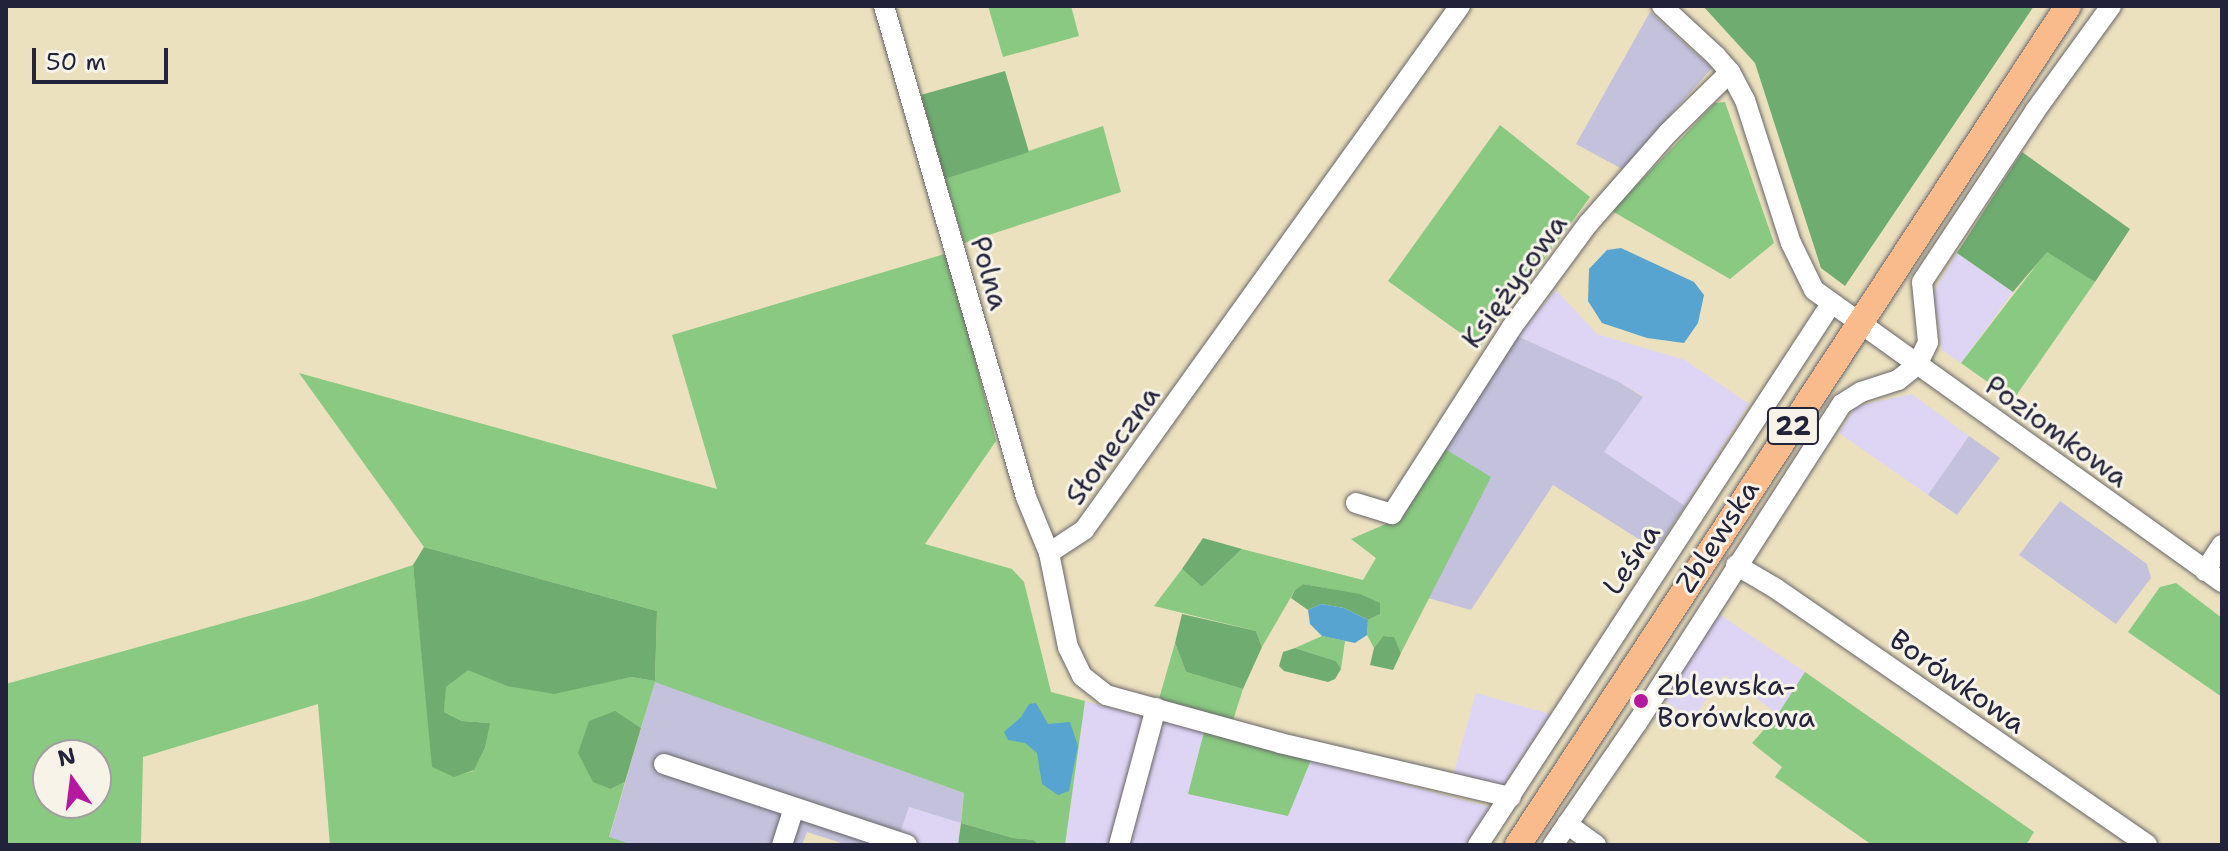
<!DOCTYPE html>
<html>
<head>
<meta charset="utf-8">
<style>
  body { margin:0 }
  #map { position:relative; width:2228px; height:851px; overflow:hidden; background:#ebe1bf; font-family:"Shantell Sans",sans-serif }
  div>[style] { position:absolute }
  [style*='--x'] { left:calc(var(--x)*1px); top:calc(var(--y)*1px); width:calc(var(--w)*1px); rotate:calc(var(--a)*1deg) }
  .built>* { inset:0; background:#ded5f5 }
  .industrial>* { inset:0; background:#c3c1db }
  .green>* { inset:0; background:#89c981 }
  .forest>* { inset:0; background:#6ead6f }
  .water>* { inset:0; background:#57a4d0 }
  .roads { filter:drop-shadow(0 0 2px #686569) drop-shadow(0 0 2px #686569) }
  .minor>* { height:20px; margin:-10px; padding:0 10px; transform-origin:10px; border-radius:10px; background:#fff }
  .major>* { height:26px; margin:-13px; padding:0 13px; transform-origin:13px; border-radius:13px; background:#fabb8c }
  .dots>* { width:22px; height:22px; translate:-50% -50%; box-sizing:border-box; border:4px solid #f7f3e8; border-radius:50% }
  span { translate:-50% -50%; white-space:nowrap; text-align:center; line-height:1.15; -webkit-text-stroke:6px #f7f3e8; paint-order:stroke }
  .shield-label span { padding:2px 6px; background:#f7f3e8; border:2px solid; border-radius:6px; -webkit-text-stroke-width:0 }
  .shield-label { font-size:26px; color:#22223b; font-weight:700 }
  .street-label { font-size:28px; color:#22223b }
  .poi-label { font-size:28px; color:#22223b }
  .left { translate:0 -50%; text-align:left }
  .frame { position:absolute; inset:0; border:8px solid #22223b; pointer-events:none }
  .north { position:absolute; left:32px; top:739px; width:80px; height:80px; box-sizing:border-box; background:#f7f3e8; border:2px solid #a29fa3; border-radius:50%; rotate:346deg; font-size:22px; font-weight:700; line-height:32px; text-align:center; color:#22223b }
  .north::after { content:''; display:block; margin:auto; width:28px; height:36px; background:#b5179e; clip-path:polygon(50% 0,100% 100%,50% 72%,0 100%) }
  .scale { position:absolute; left:32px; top:48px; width:136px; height:36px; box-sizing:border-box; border:4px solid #22223b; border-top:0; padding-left:10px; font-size:24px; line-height:28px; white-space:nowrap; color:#22223b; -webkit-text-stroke:6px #f7f3e8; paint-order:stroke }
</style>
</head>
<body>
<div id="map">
  <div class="built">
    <div style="clip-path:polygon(1957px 253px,2013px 292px,1961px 363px,1942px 350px,1933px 293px)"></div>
    <div style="clip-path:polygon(1556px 290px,1597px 334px,1685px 360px,1749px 404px,1685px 506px,1603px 452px,1643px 396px,1619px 382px,1517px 336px)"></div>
    <div style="clip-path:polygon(1912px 394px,1969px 436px,1928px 495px,1839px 433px,1856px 406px)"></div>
    <div style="clip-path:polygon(1719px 614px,1805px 672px,1778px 714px,1724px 675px,1692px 720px,1663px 699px)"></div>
    <div style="clip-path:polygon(1476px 693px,1550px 714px,1501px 789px,1453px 776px)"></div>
    <div style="clip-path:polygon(1085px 701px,1490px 807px,1465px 845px,1065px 845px)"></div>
    <div style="clip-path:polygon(909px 807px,961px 823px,958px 845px,896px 845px)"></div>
  </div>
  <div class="industrial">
    <div style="clip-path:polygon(1650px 12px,1712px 68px,1622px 169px,1576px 144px)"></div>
    <div style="clip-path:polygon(1517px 336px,1619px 382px,1643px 397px,1604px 452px,1685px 506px,1656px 550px,1553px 485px,1471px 610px,1428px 598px,1490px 478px,1445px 449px)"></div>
    <div style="clip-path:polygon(1969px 436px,2000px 458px,1957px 515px,1928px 495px)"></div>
    <div style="clip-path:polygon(2060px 501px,2147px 564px,2151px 578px,2116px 624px,2019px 555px)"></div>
    <div style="clip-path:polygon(655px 681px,964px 793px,961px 823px,909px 807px,896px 845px,848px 845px,807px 832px,802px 845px,633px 845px,609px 838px)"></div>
  </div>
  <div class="green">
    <div style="clip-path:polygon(988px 6px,1071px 6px,1079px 36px,1003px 57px)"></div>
    <div style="clip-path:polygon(1725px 102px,1774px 243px,1730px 279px,1612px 211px,1715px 103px)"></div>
    <div style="clip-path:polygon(1500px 125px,1590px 197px,1480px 347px,1388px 281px)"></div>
    <div style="clip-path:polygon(1103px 126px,1121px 192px,964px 243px,945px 179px)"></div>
    <div style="clip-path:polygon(2047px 251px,2095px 282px,2013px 400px,1961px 363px)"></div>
    <div style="clip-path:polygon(evenodd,948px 253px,996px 441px,925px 544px,1012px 569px,1024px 582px,1051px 692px,1085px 701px,1065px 845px,1039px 845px,1034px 840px,1013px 838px,961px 823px,964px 793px,655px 682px,641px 728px,615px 712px,611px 789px,625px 782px,609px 837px,633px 845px,330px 845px,318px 704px,143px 757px,141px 845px,6px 845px,6px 684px,310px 599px,413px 565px,433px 767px,454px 776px,473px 771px,485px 748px,489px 723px,462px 721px,444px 712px,445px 687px,468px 669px,507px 686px,600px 683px,631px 677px,655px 681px,657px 611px,424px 547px,299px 373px,717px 489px,672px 335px,948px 253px,48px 755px,96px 755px,96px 803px,48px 803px,48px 755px)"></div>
    <div style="clip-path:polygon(1445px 449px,1491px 477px,1401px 653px,1393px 637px,1383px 636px,1374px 648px,1367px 635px,1368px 620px,1380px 614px,1330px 589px,1303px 584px,1295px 590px,1262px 647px,1256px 631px,1154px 606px,1182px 569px,1202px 587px,1242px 549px,1363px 580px,1376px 558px,1351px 539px,1402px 517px)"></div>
    <div style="clip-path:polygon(2176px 583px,2222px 618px,2222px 697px,2128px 632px,2160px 587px)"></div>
    <div style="clip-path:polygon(1322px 636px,1345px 641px,1341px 669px,1336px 661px,1295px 648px)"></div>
    <div style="clip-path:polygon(1175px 643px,1186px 672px,1243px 689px,1233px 720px,1159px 699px)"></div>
    <div style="clip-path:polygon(1805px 672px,2034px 832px,2026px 845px,1872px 845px,1775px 777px,1782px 767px,1752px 743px,1778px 714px)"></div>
    <div style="clip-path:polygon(1204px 732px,1311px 760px,1288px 816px,1188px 794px)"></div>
  </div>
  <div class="forest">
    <div style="clip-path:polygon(1703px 6px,2034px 6px,1845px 286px,1821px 268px,1755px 63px)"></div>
    <div style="clip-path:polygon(1005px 71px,1029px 152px,945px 179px,921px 95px)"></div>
    <div style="clip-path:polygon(2022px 152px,2130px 229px,2095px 282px,2047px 252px,2013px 292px,1957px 253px)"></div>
    <div style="clip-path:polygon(1203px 538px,1242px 549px,1202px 587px,1182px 569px)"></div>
    <div style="clip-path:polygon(424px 547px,657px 611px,655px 681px,631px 677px,554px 694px,507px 686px,468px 670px,446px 687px,444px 712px,462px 721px,490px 723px,485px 748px,474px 770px,454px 777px,432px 767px,413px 565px)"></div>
    <div style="clip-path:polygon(1303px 584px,1360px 594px,1380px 603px,1380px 614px,1368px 620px,1344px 608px,1321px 604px,1308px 610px,1291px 598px,1295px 590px)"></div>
    <div style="clip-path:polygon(1182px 614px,1256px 631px,1262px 647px,1243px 689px,1186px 672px,1175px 643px)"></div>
    <div style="clip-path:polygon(1383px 636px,1394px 637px,1401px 653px,1393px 670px,1370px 665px,1374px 648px)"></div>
    <div style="clip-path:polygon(1295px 648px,1336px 661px,1341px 669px,1335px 679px,1328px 682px,1284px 671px,1279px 666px,1283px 652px)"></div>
    <div style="clip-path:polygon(615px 711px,641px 728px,625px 782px,611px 789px,593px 782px,578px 753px,589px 721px)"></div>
    <div style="clip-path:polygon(961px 823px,1013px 838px,1034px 840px,1039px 845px,958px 845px)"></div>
  </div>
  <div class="water">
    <div style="clip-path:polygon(1621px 248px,1694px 282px,1704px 295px,1698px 323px,1684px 343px,1647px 338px,1602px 323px,1588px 301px,1589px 269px,1607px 250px)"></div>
    <div style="clip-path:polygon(1321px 604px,1344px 608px,1368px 620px,1367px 635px,1355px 643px,1322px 636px,1310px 624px,1308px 610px)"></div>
    <div style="clip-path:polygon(1036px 703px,1048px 724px,1070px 722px,1078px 746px,1069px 791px,1058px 795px,1042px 784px,1037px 753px,1025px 743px,1008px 740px,1004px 732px,1021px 717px,1029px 704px)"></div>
  </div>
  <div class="roads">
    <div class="minor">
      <div style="--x:884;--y:6;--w:511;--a:73.87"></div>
      <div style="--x:1026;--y:497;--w:61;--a:67.7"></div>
      <div style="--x:1049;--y:553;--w:96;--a:78.6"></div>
      <div style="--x:1068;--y:647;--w:32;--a:64"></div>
      <div style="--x:1082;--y:676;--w:31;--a:38"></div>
      <div style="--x:1106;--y:695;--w:180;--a:15.4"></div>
      <div style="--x:1280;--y:743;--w:237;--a:13.2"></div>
      <div style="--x:1662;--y:6;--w:74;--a:42.8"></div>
      <div style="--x:1716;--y:56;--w:21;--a:49"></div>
      <div style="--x:1730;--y:72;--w:32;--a:62"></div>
      <div style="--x:1745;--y:100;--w:150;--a:72.2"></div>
      <div style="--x:1791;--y:243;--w:52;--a:63.9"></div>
      <div style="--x:1814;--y:290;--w:502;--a:35.59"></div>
      <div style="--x:1356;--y:503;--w:38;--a:17"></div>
      <div style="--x:1392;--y:514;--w:222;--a:-57.3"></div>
      <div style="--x:1512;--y:327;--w:128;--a:-53.6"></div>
      <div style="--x:1588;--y:224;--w:121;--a:-48.7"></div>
      <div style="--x:1668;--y:133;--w:87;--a:-44.5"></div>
      <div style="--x:1049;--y:553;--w:42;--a:-33.3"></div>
      <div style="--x:1084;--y:530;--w:645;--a:-54.34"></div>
      <div style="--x:1736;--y:565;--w:45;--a:30.5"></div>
      <div style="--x:1775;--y:588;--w:452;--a:34.6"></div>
      <div style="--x:2205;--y:571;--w:31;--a:-57"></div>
      <div style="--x:664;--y:764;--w:256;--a:18.4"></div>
      <div style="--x:1567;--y:824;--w:36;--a:36"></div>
      <div style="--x:782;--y:845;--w:39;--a:-72"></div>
      <div style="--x:1119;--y:845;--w:142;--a:-74.9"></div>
      <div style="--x:1478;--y:845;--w:646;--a:-56.88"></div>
      <div style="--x:1553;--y:845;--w:148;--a:-55.5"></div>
      <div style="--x:1637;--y:723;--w:379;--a:-57.3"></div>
      <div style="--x:1842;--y:404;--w:22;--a:-32"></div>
      <div style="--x:1861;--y:392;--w:39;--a:-18"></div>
      <div style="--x:1898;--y:380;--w:24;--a:-38"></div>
      <div style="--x:1917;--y:365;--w:25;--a:-64"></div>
      <div style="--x:1928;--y:342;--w:60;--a:-95.7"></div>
      <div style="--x:1922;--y:282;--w:205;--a:-56.5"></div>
      <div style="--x:2035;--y:111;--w:130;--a:-54.1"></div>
    </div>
    <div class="major">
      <div style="--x:1518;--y:845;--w:1003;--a:-56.75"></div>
    </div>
  </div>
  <div class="dots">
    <div style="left:1641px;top:701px;background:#b5179e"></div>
  </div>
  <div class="shield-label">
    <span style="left:1793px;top:426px">22</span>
  </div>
  <div class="street-label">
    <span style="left:990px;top:273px;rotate:74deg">Polna</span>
    <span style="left:1514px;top:281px;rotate:-54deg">Księżycowa</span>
    <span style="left:2057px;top:431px;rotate:36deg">Poziomkowa</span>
    <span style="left:1112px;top:445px;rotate:-54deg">Słoneczna</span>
    <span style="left:1717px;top:536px;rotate:-57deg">Zblewska</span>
    <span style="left:1631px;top:559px;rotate:-56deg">Leśna</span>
    <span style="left:1958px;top:681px;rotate:35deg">Borówkowa</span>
  </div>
  <div class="poi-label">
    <span class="left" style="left:1657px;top:701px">Zblewska-<br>Borówkowa</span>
  </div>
  <div class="frame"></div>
  <div class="north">N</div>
  <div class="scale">50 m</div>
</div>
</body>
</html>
